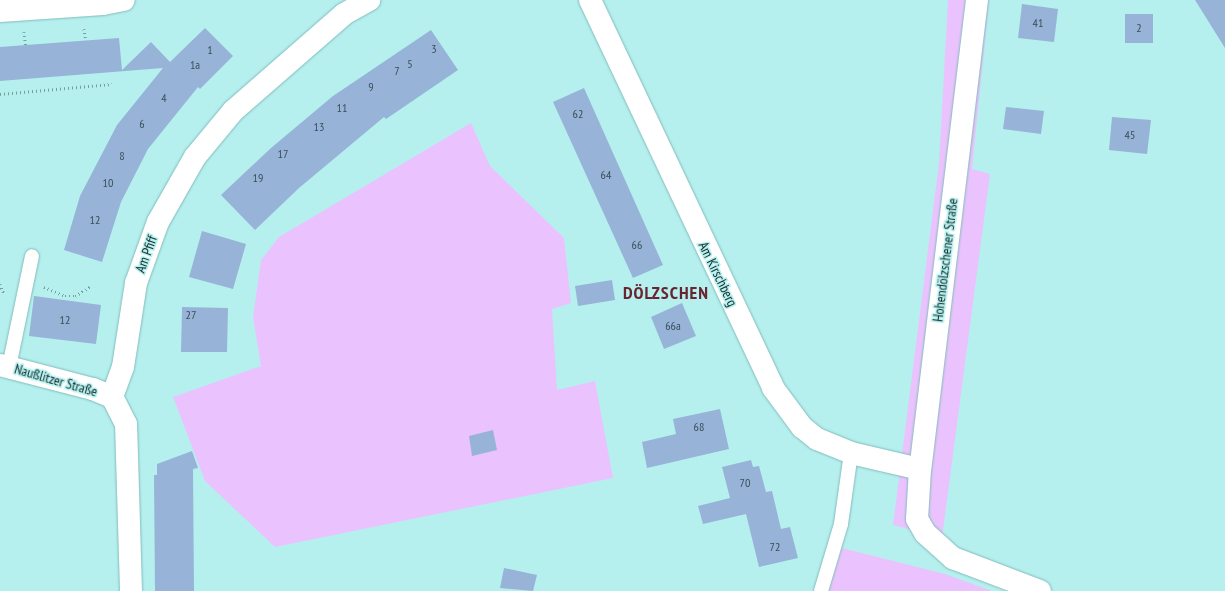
<!DOCTYPE html>
<html>
<head>
<meta charset="utf-8">
<style>
  body { margin:0 }
  #map { position:relative; width:1225px; height:591px; overflow:hidden; background:#b5f0ef; font-family:"PT Sans Narrow",sans-serif }
  div>[style] { position:absolute }
  [style*='--x'] { left:calc(var(--x)*1px); top:calc(var(--y)*1px); width:calc(var(--w)*1px); rotate:calc(var(--a)*1deg) }
  .green>* { inset:0; background:#eac3fe }
  .building>* { inset:0; background:#97b3d7 }
  .path>* { height:2.5px; margin-top:-1.25px; transform-origin:0; background:repeating-linear-gradient(90deg,#74a1a0 0 1px,transparent 0 4px) }
  .roads { filter:drop-shadow(0 0 1px #82bcbb) drop-shadow(0 0 1px #82bcbb) }
  .service>* { height:14px; margin:-7px; padding:0 7px; transform-origin:7px; border-radius:7px; background:#fff }
  .minor>* { height:22px; margin:-11px; padding:0 11px; transform-origin:11px; border-radius:11px; background:#fff }
  .tertiary>* { height:22px; margin:-11px; padding:0 11px; transform-origin:11px; border-radius:11px; background:#fff }
  span { translate:-50% -50%; white-space:nowrap; text-align:center; line-height:1.15; -webkit-text-stroke:3px #b5f0ef; paint-order:stroke }
  .number-label { font-size:12px; color:#374f58 }
  .number-label span { -webkit-text-stroke-width:0 }
  .street-label { font-size:14px; color:#172e2e }
  .district-label { font-size:18px; color:#6a242f; font-weight:700; letter-spacing:1px }
</style>
</head>
<body>
<div id="map">
  <div class="green">
    <div style="clip-path:polygon(948px 0,989px 0,972px 169px,990px 174px,942px 538px,893px 525px,939px 163px)"></div>
    <div style="clip-path:polygon(471px 123px,490px 166px,564px 238px,571px 303px,552px 309px,557px 390px,595px 381px,613px 478px,275px 547px,205px 481px,173px 397px,261px 366px,253px 317px,261px 260px,279px 237px)"></div>
    <div style="clip-path:polygon(842px 548px,945px 574px,992px 591px,828px 591px)"></div>
  </div>
  <div class="building">
    <div style="clip-path:polygon(1195px 0,1225px 0,1225px 48px)"></div>
    <div style="clip-path:polygon(1022px 4px,1058px 9px,1054px 42px,1018px 38px)"></div>
    <div style="clip-path:polygon(1125px 14px,1153px 14px,1153px 43px,1125px 43px)"></div>
    <div style="clip-path:polygon(205px 28px,233px 56px,200px 89px,198px 87px,148px 149px,121px 202px,102px 262px,64px 250px,80px 196px,117px 125px,163px 68px,0 81px,0 47px,119px 38px,122px 70px,151px 42px,170px 62px)"></div>
    <div style="clip-path:polygon(431px 30px,458px 70px,386px 119px,384px 117px,299px 188px,255px 230px,221px 195px,271px 148px,333px 96px)"></div>
    <div style="clip-path:polygon(584px 88px,663px 265px,633px 278px,553px 102px)"></div>
    <div style="clip-path:polygon(1006px 107px,1044px 111px,1041px 134px,1003px 129px)"></div>
    <div style="clip-path:polygon(1112px 117px,1151px 120px,1147px 154px,1109px 150px)"></div>
    <div style="clip-path:polygon(202px 231px,246px 244px,233px 289px,189px 277px)"></div>
    <div style="clip-path:polygon(612px 280px,615px 300px,578px 306px,575px 286px)"></div>
    <div style="clip-path:polygon(34px 296px,101px 305px,96px 344px,29px 336px)"></div>
    <div style="clip-path:polygon(682px 303px,696px 336px,664px 349px,651px 317px)"></div>
    <div style="clip-path:polygon(182px 307px,228px 308px,227px 352px,181px 352px)"></div>
    <div style="clip-path:polygon(720px 409px,729px 449px,647px 468px,642px 442px,676px 434px,673px 419px)"></div>
    <div style="clip-path:polygon(493px 430px,497px 450px,472px 456px,469px 436px)"></div>
    <div style="clip-path:polygon(192px 451px,198px 468px,193px 469px,194px 591px,155px 591px,154px 475px,157px 475px,157px 464px)"></div>
    <div style="clip-path:polygon(751px 460px,753px 467px,759px 466px,766px 492px,772px 491px,781px 529px,790px 527px,798px 558px,759px 567px,746px 514px,703px 524px,698px 506px,730px 498px,722px 467px)"></div>
    <div style="clip-path:polygon(504px 568px,537px 575px,533px 591px,500px 588px)"></div>
  </div>
  <div class="path">
    <div style="--x:84;--y:29;--w:11;--a:80"></div>
    <div style="--x:24;--y:32;--w:14;--a:82"></div>
    <div style="--x:0;--y:94;--w:112;--a:-5.1"></div>
    <div style="--x:0;--y:284;--w:10;--a:66"></div>
    <div style="--x:44;--y:287;--w:23;--a:23"></div>
    <div style="--x:65;--y:296;--w:10;--a:0"></div>
    <div style="--x:75;--y:296;--w:19;--a:-32"></div>
  </div>
  <div class="roads">
    <div class="service">
      <div style="--x:9;--y:367;--w:113;--a:-78.3"></div>
      <div style="--x:821;--y:591;--w:70;--a:-73.4"></div>
      <div style="--x:841;--y:524;--w:72;--a:-82"></div>
    </div>
    <div class="minor">
      <div style="--x:590;--y:0;--w:429;--a:64.7"></div>
      <div style="--x:773;--y:388;--w:49;--a:53.4"></div>
      <div style="--x:802;--y:427;--w:19;--a:39"></div>
      <div style="--x:817;--y:439;--w:37;--a:22"></div>
      <div style="--x:851;--y:453;--w:71;--a:13.1"></div>
      <div style="--x:0;--y:11;--w:103;--a:-3.9"></div>
      <div style="--x:103;--y:4;--w:21;--a:-11"></div>
      <div style="--x:0;--y:365;--w:96;--a:14.5"></div>
      <div style="--x:93;--y:389;--w:21;--a:23"></div>
      <div style="--x:131;--y:591;--w:167;--a:-91.7"></div>
      <div style="--x:126;--y:424;--w:30;--a:-117"></div>
      <div style="--x:112;--y:397;--w:32;--a:-70"></div>
      <div style="--x:123;--y:367;--w:85;--a:-81.2"></div>
      <div style="--x:136;--y:283;--w:65;--a:-70.2"></div>
      <div style="--x:158;--y:222;--w:75;--a:-60.4"></div>
      <div style="--x:195;--y:157;--w:60;--a:-50.4"></div>
      <div style="--x:233;--y:111;--w:147;--a:-41.1"></div>
      <div style="--x:344;--y:14;--w:29;--a:-29"></div>
    </div>
    <div class="tertiary">
      <div style="--x:977;--y:0;--w:472;--a:96.9"></div>
      <div style="--x:920;--y:469;--w:50;--a:93.4"></div>
      <div style="--x:917;--y:519;--w:16;--a:60"></div>
      <div style="--x:925;--y:533;--w:38;--a:42"></div>
      <div style="--x:953;--y:558;--w:93;--a:20.8"></div>
    </div>
  </div>
  <div class="number-label">
    <span style="left:1038px;top:23px">41</span>
    <span style="left:1139px;top:28px">2</span>
    <span style="left:434px;top:49px">3</span>
    <span style="left:210px;top:50px">1</span>
    <span style="left:410px;top:64px">5</span>
    <span style="left:195px;top:65px">1a</span>
    <span style="left:397px;top:71px">7</span>
    <span style="left:371px;top:87px">9</span>
    <span style="left:164px;top:98px">4</span>
    <span style="left:342px;top:108px">11</span>
    <span style="left:578px;top:114px">62</span>
    <span style="left:142px;top:124px">6</span>
    <span style="left:319px;top:127px">13</span>
    <span style="left:1130px;top:135px">45</span>
    <span style="left:283px;top:154px">17</span>
    <span style="left:122px;top:156px">8</span>
    <span style="left:606px;top:175px">64</span>
    <span style="left:258px;top:178px">19</span>
    <span style="left:108px;top:183px">10</span>
    <span style="left:95px;top:220px">12</span>
    <span style="left:637px;top:245px">66</span>
    <span style="left:191px;top:315px">27</span>
    <span style="left:65px;top:320px">12</span>
    <span style="left:673px;top:326px">66a</span>
    <span style="left:699px;top:427px">68</span>
    <span style="left:745px;top:483px">70</span>
    <span style="left:775px;top:547px">72</span>
  </div>
  <div class="street-label">
    <span style="left:146px;top:254px;rotate:-70deg">Am Pfiff</span>
    <span style="left:945px;top:260px;rotate:-83deg">Hohendölzschener Straße</span>
    <span style="left:718px;top:274px;rotate:64deg">Am Kirschberg</span>
    <span style="left:56px;top:380px;rotate:16deg">Naußlitzer Straße</span>
  </div>
  <div class="district-label">
    <span style="left:666px;top:293px">DÖLZSCHEN</span>
  </div>
</div>
</body>
</html>
